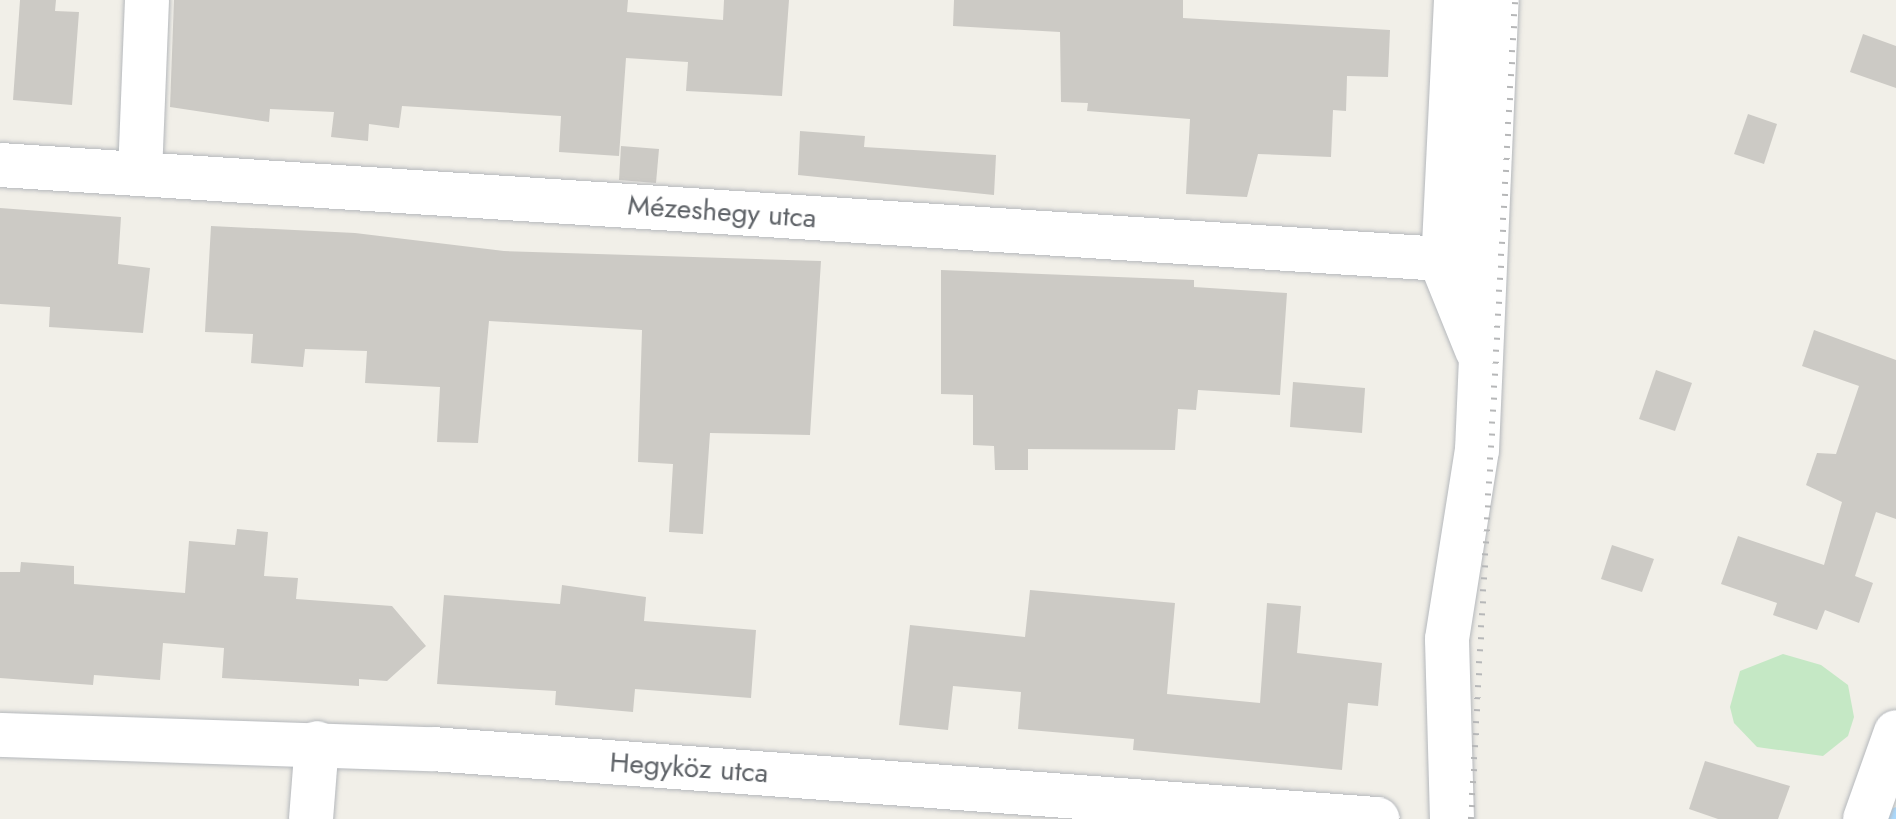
<!DOCTYPE html>
<html>
<head>
<meta charset="utf-8">
<style>
  body { margin:0 }
  #map { position:relative; width:1896px; height:819px; overflow:hidden; background:#f1efe8; font-family:Jost,sans-serif }
  div>[style] { position:absolute }
  [style*='--x'] { left:calc(var(--x)*1px); top:calc(var(--y)*1px); width:calc(var(--w)*1px); rotate:calc(var(--a)*1deg) }
  .green>* { inset:0; background:#c5e8c5 }
  .stream>* { height:12px; margin:-6px; padding:0 6px; transform-origin:6px; border-radius:6px; background:#aadaff }
  .building>* { inset:0; background:#cccac5 }
  .roads { filter:drop-shadow(0 0 2px #b5b8bc) drop-shadow(0 0 2px #b5b8bc) }
  .minor>* { height:44px; margin:-22px; padding:0 22px; transform-origin:22px; border-radius:22px; background:#fff }
  .rail>* { height:6px; margin-top:-3px; transform-origin:0; background:repeating-linear-gradient(90deg,#b6b7b8 0 2px,transparent 0 12px) }
  span { translate:-50% -50%; white-space:nowrap; text-align:center; line-height:1.15; -webkit-text-stroke:7px #fff; paint-order:stroke }
  .street-label { font-size:28px; color:#5f6368 }
</style>
</head>
<body>
<div id="map">
  <div class="green">
    <div style="clip-path:polygon(1783px 654px,1821px 665px,1848px 685px,1854px 717px,1848px 736px,1823px 756px,1757px 747px,1734px 723px,1730px 707px,1740px 671px)"></div>
  </div>
  <div class="stream">
    <div style="--x:1894;--y:819;--w:6;--a:-72"></div>
  </div>
  <div class="building">
    <div style="clip-path:polygon(20px 0,56px 0,55px 11px,79px 12px,72px 105px,13px 100px)"></div>
    <div style="clip-path:polygon(174px 0,628px 0,627px 12px,723px 20px,724px 0,789px 0,782px 96px,686px 91px,688px 62px,626px 58px,619px 156px,559px 152px,561px 116px,402px 106px,399px 128px,369px 124px,368px 141px,331px 137px,334px 112px,270px 109px,269px 122px,170px 107px)"></div>
    <div style="clip-path:polygon(954px 0,1183px 0,1183px 18px,1390px 30px,1388px 77px,1347px 76px,1346px 111px,1333px 110px,1331px 157px,1258px 154px,1247px 197px,1186px 194px,1190px 119px,1087px 111px,1088px 103px,1061px 102px,1060px 32px,953px 26px)"></div>
    <div style="clip-path:polygon(1863px 34px,1896px 46px,1896px 88px,1850px 72px)"></div>
    <div style="clip-path:polygon(1748px 114px,1777px 124px,1764px 164px,1734px 154px)"></div>
    <div style="clip-path:polygon(800px 131px,865px 136px,864px 147px,996px 155px,994px 195px,798px 175px)"></div>
    <div style="clip-path:polygon(621px 146px,659px 149px,656px 183px,619px 180px)"></div>
    <div style="clip-path:polygon(0 208px,121px 217px,118px 264px,150px 268px,143px 333px,49px 327px,50px 307px,0 304px)"></div>
    <div style="clip-path:polygon(211px 226px,355px 233px,504px 251px,821px 261px,810px 435px,710px 433px,703px 534px,669px 532px,673px 464px,638px 462px,642px 330px,489px 321px,478px 443px,437px 442px,440px 387px,365px 383px,367px 351px,305px 349px,303px 367px,251px 363px,253px 334px,205px 332px)"></div>
    <div style="clip-path:polygon(941px 270px,1194px 280px,1194px 287px,1287px 293px,1280px 395px,1198px 390px,1196px 410px,1178px 409px,1175px 450px,1028px 449px,1028px 470px,995px 470px,994px 446px,973px 445px,973px 395px,941px 394px)"></div>
    <div style="clip-path:polygon(1814px 330px,1896px 360px,1896px 519px,1876px 512px,1855px 576px,1873px 583px,1859px 623px,1825px 610px,1817px 630px,1773px 615px,1777px 603px,1721px 584px,1738px 536px,1824px 565px,1842px 502px,1806px 485px,1817px 453px,1836px 454px,1859px 386px,1802px 366px)"></div>
    <div style="clip-path:polygon(1656px 370px,1692px 383px,1675px 431px,1639px 419px)"></div>
    <div style="clip-path:polygon(1293px 382px,1365px 388px,1362px 433px,1290px 427px)"></div>
    <div style="clip-path:polygon(237px 529px,268px 532px,264px 576px,298px 578px,296px 599px,392px 606px,426px 646px,387px 681px,359px 679px,359px 686px,222px 678px,224px 648px,163px 643px,160px 680px,94px 675px,93px 685px,0 678px,0 572px,20px 572px,21px 562px,74px 566px,74px 584px,185px 593px,189px 541px,235px 545px)"></div>
    <div style="clip-path:polygon(1612px 545px,1654px 559px,1642px 592px,1601px 579px)"></div>
    <div style="clip-path:polygon(562px 585px,646px 597px,644px 621px,756px 630px,751px 698px,635px 689px,633px 712px,555px 705px,556px 691px,437px 684px,444px 595px,560px 604px)"></div>
    <div style="clip-path:polygon(1030px 590px,1175px 603px,1167px 694px,1260px 703px,1267px 603px,1301px 606px,1297px 653px,1382px 663px,1378px 706px,1348px 703px,1342px 770px,1133px 750px,1134px 739px,1018px 729px,1021px 692px,953px 686px,948px 730px,899px 725px,910px 625px,1025px 637px)"></div>
    <div style="clip-path:polygon(1705px 761px,1790px 786px,1778px 819px,1718px 819px,1689px 809px)"></div>
  </div>
  <div class="roads">
    <div class="minor">
      <div style="--x:1456;--y:0;--w:266;--a:92.8"></div>
      <div style="--x:1443;--y:266;--w:91;--a:68"></div>
      <div style="--x:0;--y:165;--w:1446;--a:3.73"></div>
      <div style="--x:140;--y:174;--w:174;--a:-87.7"></div>
      <div style="--x:0;--y:735;--w:432;--a:1.9"></div>
      <div style="--x:432;--y:749;--w:948;--a:4.24"></div>
      <div style="--x:311;--y:819;--w:76;--a:-85.5"></div>
      <div style="--x:1452;--y:819;--w:180;--a:-91.6"></div>
      <div style="--x:1447;--y:639;--w:191;--a:-81"></div>
      <div style="--x:1477;--y:450;--w:450;--a:-87.5"></div>
      <div style="--x:1865;--y:819;--w:92;--a:-70.4"></div>
    </div>
  </div>
  <div class="rail">
    <div style="--x:1471;--y:819;--w:820;--a:-86.92"></div>
  </div>
  <div class="street-label">
    <span style="left:722px;top:212px;rotate:4deg">Mézeshegy utca</span>
    <span style="left:689px;top:768px;rotate:4deg">Hegyköz utca</span>
  </div>
</div>
</body>
</html>
